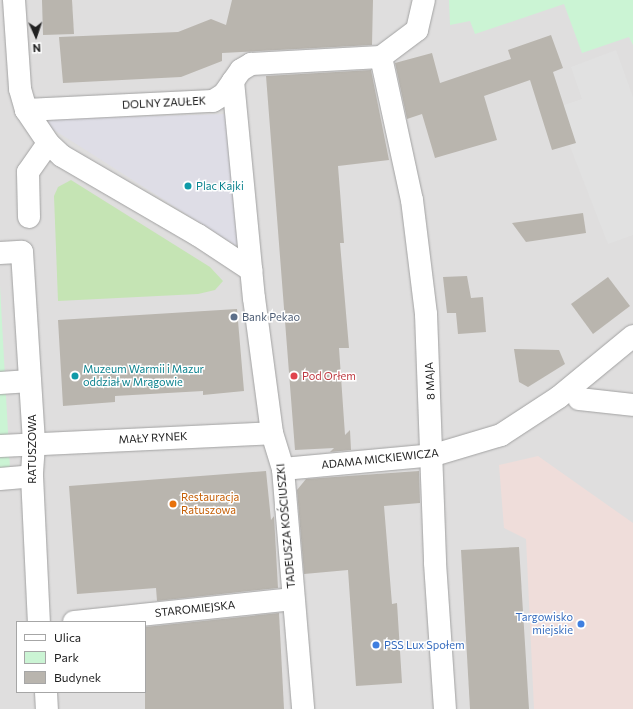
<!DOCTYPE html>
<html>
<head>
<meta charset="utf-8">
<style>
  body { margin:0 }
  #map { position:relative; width:633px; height:709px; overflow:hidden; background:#f0eee8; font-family:Commissioner,sans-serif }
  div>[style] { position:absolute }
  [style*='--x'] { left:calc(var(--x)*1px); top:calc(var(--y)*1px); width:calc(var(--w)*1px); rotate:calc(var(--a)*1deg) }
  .residential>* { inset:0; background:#dfdede }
  .commercial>* { inset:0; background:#efddda }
  .grass>* { inset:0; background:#c5e4b4 }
  .park>* { inset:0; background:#cbf4d4 }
  .parking>* { inset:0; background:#e1e1e1 }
  .plaza>* { inset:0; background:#dedde6 }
  .building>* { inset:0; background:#b9b5ae }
  .roads { filter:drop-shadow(0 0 1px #a2a2a2) drop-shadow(0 0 1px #a2a2a2) }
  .street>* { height:22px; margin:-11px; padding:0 11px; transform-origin:11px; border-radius:11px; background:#fff }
  .dots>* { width:11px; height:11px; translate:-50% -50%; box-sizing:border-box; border:2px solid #fff; border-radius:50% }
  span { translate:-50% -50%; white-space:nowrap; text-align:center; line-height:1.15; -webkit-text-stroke:3px #fff; paint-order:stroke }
  .street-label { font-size:11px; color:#212121 }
  .culture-label { font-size:11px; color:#0d838f }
  .left { translate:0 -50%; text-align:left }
  .service-label { font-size:11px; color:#4e5e75 }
  .health-label { font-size:11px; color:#be3a42 }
  .food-label { font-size:11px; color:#c56008 }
  .shop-label { font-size:11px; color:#366cbe }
  .right { translate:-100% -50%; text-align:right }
  .legend { position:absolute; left:16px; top:621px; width:130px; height:72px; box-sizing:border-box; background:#fff; border:1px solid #a6a6a6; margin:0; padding:5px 7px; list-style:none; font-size:12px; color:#212121 }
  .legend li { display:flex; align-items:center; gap:8px; height:20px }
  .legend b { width:20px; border:1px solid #a6a6a6 }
  .north { position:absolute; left:16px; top:16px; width:40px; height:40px; -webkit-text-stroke:3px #fff; paint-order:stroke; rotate:177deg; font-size:11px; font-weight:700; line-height:16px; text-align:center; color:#212121 }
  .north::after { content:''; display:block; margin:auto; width:14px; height:18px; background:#212121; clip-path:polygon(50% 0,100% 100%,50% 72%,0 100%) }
</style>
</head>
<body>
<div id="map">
  <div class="residential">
    <div style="clip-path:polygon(evenodd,0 0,633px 0,633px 709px,0 709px,0 0,17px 622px,145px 622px,145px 692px,17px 692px,17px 622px)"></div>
  </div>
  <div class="commercial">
    <div style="clip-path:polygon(538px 456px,633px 523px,633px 709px,534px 709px,526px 539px,504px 528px,499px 465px)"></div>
  </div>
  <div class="grass">
    <div style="clip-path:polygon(71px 180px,210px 267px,223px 281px,215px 290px,198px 294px,58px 301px,54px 196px,58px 187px)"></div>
  </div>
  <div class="park">
    <div style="clip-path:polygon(449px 0,633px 0,633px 45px,629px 37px,582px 53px,564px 4px,475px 34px,470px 21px,450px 25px)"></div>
    <div style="clip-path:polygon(0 286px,10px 469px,0 469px)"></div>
  </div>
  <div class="parking">
    <div style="clip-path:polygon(616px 50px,633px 97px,633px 235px,608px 244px,555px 108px,582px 99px,571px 67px)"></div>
  </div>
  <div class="plaza">
    <div style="clip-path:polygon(227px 114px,241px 244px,235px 245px,51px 128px,47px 119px)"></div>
  </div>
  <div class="building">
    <div style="clip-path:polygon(42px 0,72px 0,74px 34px,43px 35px)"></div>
    <div style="clip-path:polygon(232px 0,373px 0,372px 45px,222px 53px,222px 61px,181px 77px,63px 83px,59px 37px,178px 32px,211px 19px,226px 25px)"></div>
    <div style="clip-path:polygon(551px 35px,563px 68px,553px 72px,576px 143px,552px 150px,530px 80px,484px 96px,497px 140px,435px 158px,422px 114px,407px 119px,395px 63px,432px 53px,440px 83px,511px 59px,508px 50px)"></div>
    <div style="clip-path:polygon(371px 70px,389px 160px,338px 166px,344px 243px,340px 243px,349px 348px,339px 348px,345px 435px,350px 430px,351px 450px,330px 452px,334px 448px,295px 450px,266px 76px)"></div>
    <div style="clip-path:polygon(583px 213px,586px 233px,526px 242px,512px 223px)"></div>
    <div style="clip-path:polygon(467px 276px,471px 298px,483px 297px,486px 332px,458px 334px,456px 313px,447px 313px,443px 277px)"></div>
    <div style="clip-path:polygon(608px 277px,630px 306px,593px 334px,571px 304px)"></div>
    <div style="clip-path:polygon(237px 309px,244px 391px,203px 395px,203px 391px,115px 396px,115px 402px,63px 406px,58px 320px)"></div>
    <div style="clip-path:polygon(514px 349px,559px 350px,565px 364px,528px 387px,519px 382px)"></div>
    <div style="clip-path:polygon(266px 471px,271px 520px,274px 516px,278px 588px,157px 601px,156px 588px,77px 594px,69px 486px)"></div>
    <div style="clip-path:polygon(419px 471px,420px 503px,384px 506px,392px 604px,397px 603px,402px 683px,356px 686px,348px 570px,304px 574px,297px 490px,306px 479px)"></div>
    <div style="clip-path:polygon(519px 547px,529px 709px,470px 709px,461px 550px)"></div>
    <div style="clip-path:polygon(279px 613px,284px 709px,145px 709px,145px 627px)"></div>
  </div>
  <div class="roads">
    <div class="street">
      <div style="--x:14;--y:0;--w:89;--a:86.1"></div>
      <div style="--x:20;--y:89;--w:22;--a:74"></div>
      <div style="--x:26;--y:110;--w:40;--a:56"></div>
      <div style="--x:48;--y:143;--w:19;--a:43"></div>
      <div style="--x:62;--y:156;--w:157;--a:30.2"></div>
      <div style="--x:198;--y:235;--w:64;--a:33.4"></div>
      <div style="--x:381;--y:57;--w:146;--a:77.8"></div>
      <div style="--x:412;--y:200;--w:115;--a:83"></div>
      <div style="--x:426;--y:314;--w:249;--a:87.9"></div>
      <div style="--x:435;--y:563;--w:146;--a:86.1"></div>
      <div style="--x:381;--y:57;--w:45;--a:-36.9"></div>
      <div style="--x:417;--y:30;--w:31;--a:-77"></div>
      <div style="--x:233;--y:81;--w:218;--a:84.5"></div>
      <div style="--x:254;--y:298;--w:136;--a:82.4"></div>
      <div style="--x:272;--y:433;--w:38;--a:73"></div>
      <div style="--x:283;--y:469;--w:241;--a:85.2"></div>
      <div style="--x:26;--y:110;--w:187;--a:-2.8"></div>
      <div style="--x:213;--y:101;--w:13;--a:-32"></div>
      <div style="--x:224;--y:94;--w:29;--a:-55"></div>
      <div style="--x:241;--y:70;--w:12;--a:-31"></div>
      <div style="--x:251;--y:64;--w:130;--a:-3.1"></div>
      <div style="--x:29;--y:217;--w:45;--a:-91.3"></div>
      <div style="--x:28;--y:172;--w:35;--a:-55"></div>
      <div style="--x:0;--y:253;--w:22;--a:-3"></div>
      <div style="--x:22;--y:252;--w:192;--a:86.4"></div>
      <div style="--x:34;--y:444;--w:32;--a:94"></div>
      <div style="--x:32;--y:476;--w:146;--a:87.3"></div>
      <div style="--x:0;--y:383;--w:30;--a:-4"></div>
      <div style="--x:579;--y:399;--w:54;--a:6.3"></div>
      <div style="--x:0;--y:446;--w:272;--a:-2.7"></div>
      <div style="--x:283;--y:469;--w:152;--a:-5.3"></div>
      <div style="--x:434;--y:455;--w:70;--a:-16.6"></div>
      <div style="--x:501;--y:435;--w:69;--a:-33.2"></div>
      <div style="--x:559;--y:397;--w:96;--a:-39.5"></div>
      <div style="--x:0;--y:479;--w:32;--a:-5"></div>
      <div style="--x:74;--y:622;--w:219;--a:-6"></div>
      <div style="--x:46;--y:692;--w:17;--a:87"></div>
    </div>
  </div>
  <div class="dots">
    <div style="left:188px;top:186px;background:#0f9aa8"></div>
    <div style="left:234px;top:317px;background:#5c6f8a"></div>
    <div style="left:75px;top:376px;background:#0f9aa8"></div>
    <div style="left:294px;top:376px;background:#e0444e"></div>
    <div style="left:173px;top:504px;background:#e8710a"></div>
    <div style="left:581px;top:624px;background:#3f7fe0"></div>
    <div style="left:376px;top:645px;background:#3f7fe0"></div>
  </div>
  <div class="street-label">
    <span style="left:164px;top:103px;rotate:-3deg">DOLNY ZAUŁEK</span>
    <span style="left:430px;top:381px;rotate:-93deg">8 MAJA</span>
    <span style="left:153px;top:438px;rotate:-3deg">MAŁY RYNEK</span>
    <span style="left:32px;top:449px;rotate:-90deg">RATUSZOWA</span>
    <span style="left:380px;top:459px;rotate:-6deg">ADAMA MICKIEWICZA</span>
    <span style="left:286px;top:526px;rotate:-95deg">TADEUSZA KOŚCIUSZKI</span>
    <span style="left:195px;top:609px;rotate:-6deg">STAROMIEJSKA</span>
  </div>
  <div class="culture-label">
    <span class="left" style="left:196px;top:186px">Plac Kajki</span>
    <span class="left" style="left:83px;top:376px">Muzeum Warmii i Mazur<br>oddział w Mrągowie</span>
  </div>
  <div class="service-label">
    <span class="left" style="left:242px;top:317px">Bank Pekao</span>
  </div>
  <div class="health-label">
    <span class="left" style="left:302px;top:376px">Pod Orłem</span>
  </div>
  <div class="food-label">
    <span class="left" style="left:181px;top:504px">Restauracja<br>Ratuszowa</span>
  </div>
  <div class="shop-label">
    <span class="right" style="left:573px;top:624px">Targowisko<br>miejskie</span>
    <span class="left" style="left:384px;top:645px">PSS Lux Społem</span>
  </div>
  <ul class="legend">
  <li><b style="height:5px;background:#fff"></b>Ulica</li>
  <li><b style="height:11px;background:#cbf4d4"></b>Park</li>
  <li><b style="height:11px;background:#b9b5ae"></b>Budynek</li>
  </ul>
  <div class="north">N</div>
</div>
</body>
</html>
